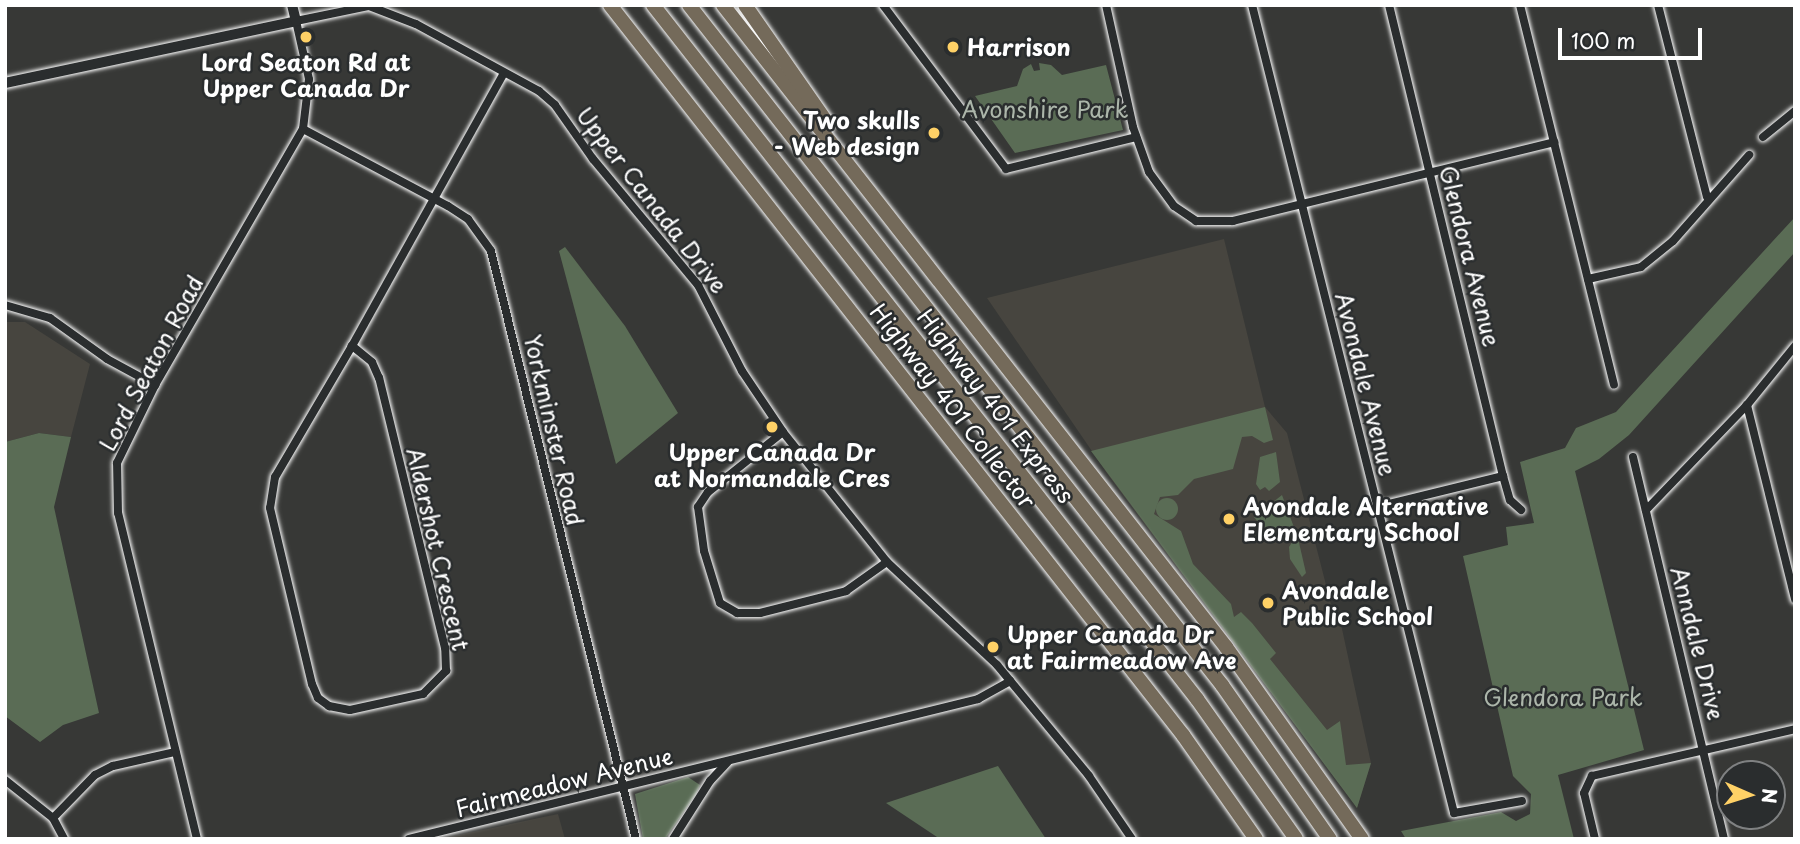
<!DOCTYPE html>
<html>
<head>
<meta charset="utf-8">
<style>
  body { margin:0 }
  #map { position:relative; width:1800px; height:844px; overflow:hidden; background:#373836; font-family:"Playpen Sans",sans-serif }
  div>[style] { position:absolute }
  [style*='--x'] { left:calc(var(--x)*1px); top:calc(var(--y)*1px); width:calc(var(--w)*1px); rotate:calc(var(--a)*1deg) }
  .built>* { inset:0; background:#47453f }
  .green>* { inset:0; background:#5a6c55 }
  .round { border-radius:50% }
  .roads { filter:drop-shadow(0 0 2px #fff) drop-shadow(0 0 2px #fff) }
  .minor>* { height:8px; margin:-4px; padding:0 4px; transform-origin:4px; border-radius:4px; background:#2a2d2e }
  .tertiary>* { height:10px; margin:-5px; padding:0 5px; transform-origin:5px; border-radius:5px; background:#2a2d2e }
  .motorway>* { height:14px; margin:-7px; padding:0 7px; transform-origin:7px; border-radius:7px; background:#746a5a }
  .dots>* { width:19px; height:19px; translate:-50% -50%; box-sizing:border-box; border:4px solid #2a2d2e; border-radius:50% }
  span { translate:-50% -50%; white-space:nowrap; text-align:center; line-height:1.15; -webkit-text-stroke:5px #2a2d2e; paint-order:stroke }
  .poi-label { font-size:23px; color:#fff; font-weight:700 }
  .left { translate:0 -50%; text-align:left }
  .right { translate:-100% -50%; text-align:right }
  .park-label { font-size:23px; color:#acb6aa }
  .street-label { font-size:23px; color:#fff }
  .frame { position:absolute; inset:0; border:7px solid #fff; pointer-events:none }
  .north { position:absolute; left:1716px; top:760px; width:70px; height:70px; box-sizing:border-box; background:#2a2d2e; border:2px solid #7f8182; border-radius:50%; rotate:93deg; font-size:19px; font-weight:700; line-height:28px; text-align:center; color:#fff }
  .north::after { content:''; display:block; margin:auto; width:24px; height:32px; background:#ffd166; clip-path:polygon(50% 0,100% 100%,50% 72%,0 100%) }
  .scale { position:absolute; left:1558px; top:28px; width:144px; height:32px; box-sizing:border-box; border:4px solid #fff; border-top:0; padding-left:9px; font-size:21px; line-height:24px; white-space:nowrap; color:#fff; -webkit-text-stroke:5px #2a2d2e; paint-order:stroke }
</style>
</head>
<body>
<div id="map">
  <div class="built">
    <div style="clip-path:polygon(1224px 239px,1265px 407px,1287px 433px,1334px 616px,1339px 615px,1371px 763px,1357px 808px,1109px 476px,987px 298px)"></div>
    <div style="clip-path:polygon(5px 322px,25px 322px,90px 364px,71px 437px,39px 433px,5px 442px)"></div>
    <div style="clip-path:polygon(558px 814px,565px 839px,440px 839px)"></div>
  </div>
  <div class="green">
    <div style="clip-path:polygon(1039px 63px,1051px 65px,1062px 75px,1106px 65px,1123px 130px,1015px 153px,975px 96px,1017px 86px,1023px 69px,1031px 64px,1034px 71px,1040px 70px)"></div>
    <div style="clip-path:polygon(1795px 217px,1795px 252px,1629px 435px,1599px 459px,1575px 471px,1644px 750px,1558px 775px,1574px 839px,1406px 839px,1401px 831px,1501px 812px,1516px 821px,1530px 814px,1531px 794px,1513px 776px,1463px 556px,1508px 545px,1506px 527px,1534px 523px,1520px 462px,1565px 448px,1576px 428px,1616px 412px)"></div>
    <div style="clip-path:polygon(565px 247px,625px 326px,678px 413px,616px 464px,559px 251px)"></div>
    <div style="clip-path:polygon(1265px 407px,1273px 440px,1264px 443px,1252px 436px,1242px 437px,1233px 469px,1194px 479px,1178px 495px,1160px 497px,1154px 514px,1181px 531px,1193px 564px,1231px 604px,1234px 617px,1241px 612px,1252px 623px,1276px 653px,1270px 659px,1327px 730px,1340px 721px,1346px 765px,1371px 763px,1357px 808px,1091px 451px)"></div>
    <div style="clip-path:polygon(39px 433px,71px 437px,54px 507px,99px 713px,63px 725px,40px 742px,5px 716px,5px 442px)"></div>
    <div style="clip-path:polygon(1276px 452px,1280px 482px,1269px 491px,1265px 487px,1260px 490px,1256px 484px,1260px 457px)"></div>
    <div style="clip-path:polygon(1282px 495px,1295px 530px,1284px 526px,1265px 531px,1254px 517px)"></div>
    <div class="round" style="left:1156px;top:498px;width:22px;height:22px"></div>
    <div style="clip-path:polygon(1297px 534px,1306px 573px,1302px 577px,1290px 559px,1289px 547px)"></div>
    <div style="clip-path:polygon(998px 766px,1046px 839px,940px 839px,886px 803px)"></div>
    <div style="clip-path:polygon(688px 777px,700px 785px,696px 794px,665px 839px,643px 839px,635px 794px)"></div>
  </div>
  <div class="roads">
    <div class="minor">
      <div style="--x:883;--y:5;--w:205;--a:53.1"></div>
      <div style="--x:1006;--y:169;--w:134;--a:-13.8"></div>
      <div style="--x:1106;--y:5;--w:125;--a:77.5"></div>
      <div style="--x:1133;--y:127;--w:48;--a:70.4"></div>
      <div style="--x:1149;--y:172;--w:42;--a:53.7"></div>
      <div style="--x:1174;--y:206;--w:27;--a:34"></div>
      <div style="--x:1196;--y:221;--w:37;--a:0"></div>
      <div style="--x:1233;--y:221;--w:331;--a:-13.8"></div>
      <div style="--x:1252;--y:5;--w:833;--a:75.96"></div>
      <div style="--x:1454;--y:813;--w:69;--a:-10"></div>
      <div style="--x:1389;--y:5;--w:485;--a:76.4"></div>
      <div style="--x:1503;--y:476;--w:25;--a:74"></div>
      <div style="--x:1510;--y:500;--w:15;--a:42"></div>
      <div style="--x:1520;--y:5;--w:391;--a:76.1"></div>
      <div style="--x:1658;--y:5;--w:198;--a:75.7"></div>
      <div style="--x:303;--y:129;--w:164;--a:28"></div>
      <div style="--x:448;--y:206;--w:24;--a:33"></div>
      <div style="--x:468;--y:219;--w:39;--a:54"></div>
      <div style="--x:491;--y:251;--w:606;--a:76.15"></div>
      <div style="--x:1763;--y:137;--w:41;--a:-39.1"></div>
      <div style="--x:1588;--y:279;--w:54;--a:-12.8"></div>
      <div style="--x:1641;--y:267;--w:41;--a:-39.1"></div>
      <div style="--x:1673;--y:241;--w:115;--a:-48.5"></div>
      <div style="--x:5;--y:305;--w:47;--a:16.1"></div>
      <div style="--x:50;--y:318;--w:70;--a:35.7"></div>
      <div style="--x:107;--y:359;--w:55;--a:28.4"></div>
      <div style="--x:352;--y:346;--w:152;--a:120.4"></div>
      <div style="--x:275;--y:477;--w:31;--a:99"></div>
      <div style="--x:270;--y:508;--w:181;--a:76.6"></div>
      <div style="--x:312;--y:684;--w:15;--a:67"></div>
      <div style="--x:318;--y:698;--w:14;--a:36"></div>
      <div style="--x:329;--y:706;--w:21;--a:11"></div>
      <div style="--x:350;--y:710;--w:75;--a:-12.4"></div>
      <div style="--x:423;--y:694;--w:33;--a:-45"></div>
      <div style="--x:446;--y:671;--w:23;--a:-92"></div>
      <div style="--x:445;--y:648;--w:278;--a:-103.7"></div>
      <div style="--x:379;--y:378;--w:17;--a:-114"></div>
      <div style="--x:372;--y:362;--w:26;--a:-141"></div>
      <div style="--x:352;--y:346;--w:312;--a:-60.9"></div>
      <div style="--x:1747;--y:405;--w:200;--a:76.1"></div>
      <div style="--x:783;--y:432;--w:96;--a:141.3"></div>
      <div style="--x:708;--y:492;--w:18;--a:124"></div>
      <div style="--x:698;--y:507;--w:44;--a:82.2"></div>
      <div style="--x:704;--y:551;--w:54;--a:72.9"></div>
      <div style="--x:720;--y:603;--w:20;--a:30"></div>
      <div style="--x:737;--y:613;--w:23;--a:0"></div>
      <div style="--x:760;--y:613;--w:89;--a:-14.3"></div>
      <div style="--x:846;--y:591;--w:50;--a:-35.3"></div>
      <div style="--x:1633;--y:457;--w:393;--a:76.6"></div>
      <div style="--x:1377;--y:507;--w:130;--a:-13.8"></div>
      <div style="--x:1646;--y:510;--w:146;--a:-46.1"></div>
      <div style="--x:1747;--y:405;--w:76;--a:-50.9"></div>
      <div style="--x:5;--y:780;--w:61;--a:38.4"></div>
      <div style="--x:53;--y:818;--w:24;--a:62"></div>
      <div style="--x:53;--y:818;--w:60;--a:-45.7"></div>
      <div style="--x:95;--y:775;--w:20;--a:-27"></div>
      <div style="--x:113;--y:766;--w:64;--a:-12.7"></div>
      <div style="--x:197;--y:839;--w:335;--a:-103.6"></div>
      <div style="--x:118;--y:513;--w:50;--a:-91.1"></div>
      <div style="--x:117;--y:463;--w:87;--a:-64"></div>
      <div style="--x:155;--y:385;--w:296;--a:-60"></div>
      <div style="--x:303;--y:129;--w:50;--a:-83.2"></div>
      <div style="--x:309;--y:79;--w:59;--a:-102.6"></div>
      <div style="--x:296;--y:21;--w:75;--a:-11.6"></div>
      <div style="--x:369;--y:6;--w:50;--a:21"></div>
      <div style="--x:416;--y:24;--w:140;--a:28.6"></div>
      <div style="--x:539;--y:91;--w:21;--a:41"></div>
      <div style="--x:555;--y:105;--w:66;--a:54.9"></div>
      <div style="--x:593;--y:159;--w:164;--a:50.2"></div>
      <div style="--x:698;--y:285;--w:97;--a:62.9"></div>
      <div style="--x:742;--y:371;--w:73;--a:56.1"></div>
      <div style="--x:783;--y:432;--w:166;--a:51.3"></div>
      <div style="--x:887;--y:562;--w:151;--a:43.1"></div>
      <div style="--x:997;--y:665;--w:144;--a:50.3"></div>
      <div style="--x:1089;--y:776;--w:76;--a:55.7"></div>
      <div style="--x:409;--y:839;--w:586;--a:-13.82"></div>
      <div style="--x:978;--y:699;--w:37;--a:-29"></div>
      <div style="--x:673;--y:839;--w:69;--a:-57.5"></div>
      <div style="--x:710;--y:781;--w:26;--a:-47"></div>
      <div style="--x:1595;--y:839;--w:47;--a:-103.4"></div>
      <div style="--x:1584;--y:793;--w:19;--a:-65"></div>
      <div style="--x:1592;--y:776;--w:208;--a:-13"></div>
    </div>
    <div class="tertiary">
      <div style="--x:5;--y:83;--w:298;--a:-12"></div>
      <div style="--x:296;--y:21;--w:16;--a:-104"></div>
    </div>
    <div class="motorway">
      <div style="--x:610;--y:5;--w:928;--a:51.87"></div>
      <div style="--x:1183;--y:735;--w:127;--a:54.9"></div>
      <div style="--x:653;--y:5;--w:882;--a:51.91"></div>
      <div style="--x:1197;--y:699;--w:171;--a:54.7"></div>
      <div style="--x:689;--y:5;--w:864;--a:51.91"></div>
      <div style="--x:1222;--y:685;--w:188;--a:55"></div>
      <div style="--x:723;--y:5;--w:816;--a:51.92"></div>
      <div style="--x:1226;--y:647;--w:235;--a:54.7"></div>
      <div style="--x:745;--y:5;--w:145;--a:55.1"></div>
    </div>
  </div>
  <div class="dots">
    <div style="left:306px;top:37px;background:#ffd166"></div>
    <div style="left:953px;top:47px;background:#ffd166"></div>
    <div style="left:934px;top:133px;background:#ffd166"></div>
    <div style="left:772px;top:427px;background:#ffd166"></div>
    <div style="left:1229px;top:519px;background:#ffd166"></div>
    <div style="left:1268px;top:603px;background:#ffd166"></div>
    <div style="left:993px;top:647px;background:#ffd166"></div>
  </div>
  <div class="poi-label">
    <span class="left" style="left:967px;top:47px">Harrison</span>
    <span style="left:306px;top:75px">Lord Seaton Rd at<br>Upper Canada Dr</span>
    <span class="right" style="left:920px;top:133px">Two skulls<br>- Web design</span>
    <span style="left:772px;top:465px">Upper Canada Dr<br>at Normandale Cres</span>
    <span class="left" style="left:1243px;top:519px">Avondale Alternative<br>Elementary School</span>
    <span class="left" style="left:1282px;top:603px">Avondale<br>Public School</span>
    <span class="left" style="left:1007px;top:647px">Upper Canada Dr<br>at Fairmeadow Ave</span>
  </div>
  <div class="park-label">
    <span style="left:1045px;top:109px">Avonshire Park</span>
    <span style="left:1563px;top:697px">Glendora Park</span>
  </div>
  <div class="street-label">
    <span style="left:652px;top:200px;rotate:52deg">Upper Canada Drive</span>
    <span style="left:1470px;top:256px;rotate:76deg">Glendora Avenue</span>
    <span style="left:151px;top:363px;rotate:-62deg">Lord Seaton Road</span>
    <span style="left:1366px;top:384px;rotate:76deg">Avondale Avenue</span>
    <span style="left:953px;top:406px;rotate:52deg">Highway 401 Collector</span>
    <span style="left:996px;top:406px;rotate:52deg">Highway 401 Express</span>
    <span style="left:554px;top:430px;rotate:77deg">Yorkminster Road</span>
    <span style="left:438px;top:549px;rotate:77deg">Aldershot Crescent</span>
    <span style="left:1698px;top:643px;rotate:76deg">Anndale Drive</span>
    <span style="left:564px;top:782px;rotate:-14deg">Fairmeadow Avenue</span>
  </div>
  <div class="frame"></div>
  <div class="north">N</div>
  <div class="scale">100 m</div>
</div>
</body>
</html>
